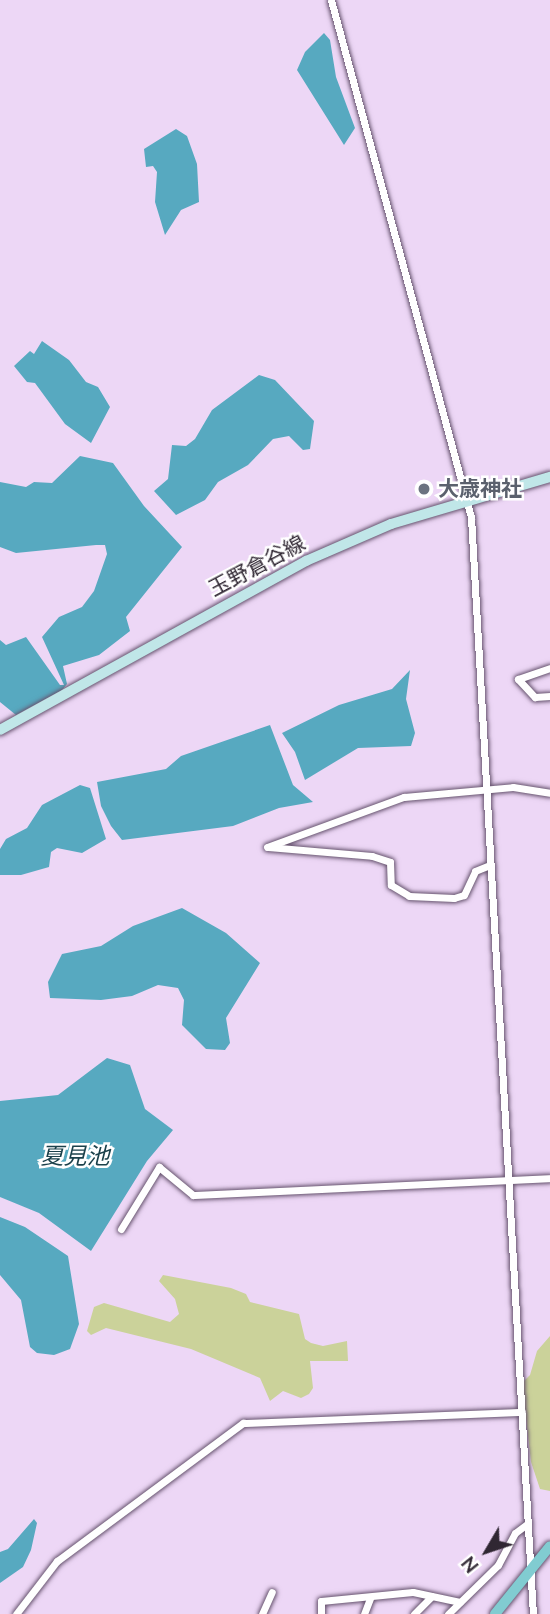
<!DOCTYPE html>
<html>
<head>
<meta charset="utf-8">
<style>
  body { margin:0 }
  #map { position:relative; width:550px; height:1614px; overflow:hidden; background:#edd7f6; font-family:"Nunito Sans","Noto Sans JP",sans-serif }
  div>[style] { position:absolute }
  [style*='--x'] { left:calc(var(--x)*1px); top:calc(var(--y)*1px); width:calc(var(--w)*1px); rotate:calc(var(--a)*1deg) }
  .green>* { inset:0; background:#cbd29a }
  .water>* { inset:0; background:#57a9c0 }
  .roads { filter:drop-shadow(0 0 2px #66536e) drop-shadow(0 0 2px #66536e) }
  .minor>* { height:7px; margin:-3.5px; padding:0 3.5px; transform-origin:3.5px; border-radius:3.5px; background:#fff }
  .secondary>* { height:10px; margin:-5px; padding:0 5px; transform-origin:5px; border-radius:5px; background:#c0e6e8 }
  .primary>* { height:10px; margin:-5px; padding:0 5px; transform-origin:5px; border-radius:5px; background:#81ccd1 }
  .dots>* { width:19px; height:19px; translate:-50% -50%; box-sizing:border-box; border:4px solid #fff; border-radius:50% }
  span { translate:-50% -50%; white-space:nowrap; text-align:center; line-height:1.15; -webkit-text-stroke:5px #fff; paint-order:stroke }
  .worship-label { font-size:21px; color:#5b616d; font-weight:700 }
  .left { translate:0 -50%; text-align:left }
  .street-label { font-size:21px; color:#302733 }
  .water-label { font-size:23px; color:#1b414b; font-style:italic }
  .north { position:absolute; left:452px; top:1516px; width:70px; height:70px; -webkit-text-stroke:5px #fff; paint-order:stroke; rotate:231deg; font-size:19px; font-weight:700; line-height:28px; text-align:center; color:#302733 }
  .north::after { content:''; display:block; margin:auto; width:24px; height:32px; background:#302733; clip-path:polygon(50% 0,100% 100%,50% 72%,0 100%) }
</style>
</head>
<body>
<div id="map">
  <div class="green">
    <div style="clip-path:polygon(163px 1275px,231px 1288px,246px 1294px,250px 1302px,299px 1314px,305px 1339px,311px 1343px,323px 1346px,347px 1341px,348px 1361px,310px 1361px,313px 1388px,309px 1394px,301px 1398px,283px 1391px,270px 1401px,260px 1378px,191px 1349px,106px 1328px,91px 1335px,87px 1331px,94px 1307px,104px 1303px,170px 1322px,179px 1314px,175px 1299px,159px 1281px)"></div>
    <div style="clip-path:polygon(550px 1336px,550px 1491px,540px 1489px,531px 1462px,522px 1383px,530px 1375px,537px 1351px)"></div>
  </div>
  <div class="water">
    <div style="clip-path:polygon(324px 33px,330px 40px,336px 77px,355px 128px,344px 145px,297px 70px,305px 52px)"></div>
    <div style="clip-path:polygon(176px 129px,187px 136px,197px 164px,199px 202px,181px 210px,165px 235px,155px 202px,157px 172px,153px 166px,146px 167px,144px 149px)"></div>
    <div style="clip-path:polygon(42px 341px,69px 360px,86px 382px,98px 387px,110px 407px,91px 443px,65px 424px,35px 383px,27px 382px,14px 366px,30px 351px,34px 354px)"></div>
    <div style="clip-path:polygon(259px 375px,275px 380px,314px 421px,310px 449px,303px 450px,289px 436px,273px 439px,248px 465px,218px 482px,205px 500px,176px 515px,154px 491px,168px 479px,172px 445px,186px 446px,195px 439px,212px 410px)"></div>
    <div style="clip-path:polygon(80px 456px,113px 463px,144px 506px,182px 547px,126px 617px,130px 631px,99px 655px,63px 666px,67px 684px,62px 690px,16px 715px,0 702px,0 640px,6px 645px,26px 637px,60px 685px,64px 685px,42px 637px,59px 617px,82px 607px,94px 591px,107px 554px,105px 545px,96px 545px,16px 553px,0 547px,0 482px,26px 487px,34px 482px,52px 483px)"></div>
    <div style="clip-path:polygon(410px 670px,406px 699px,415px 733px,411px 746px,358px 748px,305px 780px,295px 752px,282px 733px,339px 705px,392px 689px)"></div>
    <div style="clip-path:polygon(270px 725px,293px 785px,313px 802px,279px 808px,233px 826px,122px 840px,111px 826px,101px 806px,97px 782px,166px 769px,181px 756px)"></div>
    <div style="clip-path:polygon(80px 785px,90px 788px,106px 839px,82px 853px,57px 848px,51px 852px,49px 867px,21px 875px,0 875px,0 849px,6px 839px,27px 828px,42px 805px)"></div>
    <div style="clip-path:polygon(182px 908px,226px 933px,260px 963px,226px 1018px,230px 1043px,225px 1050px,206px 1049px,182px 1025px,184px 1000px,178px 988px,158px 985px,132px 996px,101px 1000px,50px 998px,48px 982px,62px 954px,101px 946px,133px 926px)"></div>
    <div style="clip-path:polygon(107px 1058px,130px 1065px,145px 1109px,173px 1130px,147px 1161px,91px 1251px,39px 1213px,0 1197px,0 1101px,58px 1095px)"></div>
    <div style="clip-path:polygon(0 1217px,25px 1227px,68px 1256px,79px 1324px,70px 1349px,54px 1355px,37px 1353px,30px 1347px,21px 1300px,0 1275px)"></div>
    <div style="clip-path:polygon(34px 1519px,37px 1523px,31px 1550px,23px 1567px,0 1583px,0 1552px,8px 1549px)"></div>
  </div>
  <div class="roads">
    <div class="minor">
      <div style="--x:331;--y:0;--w:536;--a:74.85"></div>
      <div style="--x:471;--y:517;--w:1099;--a:86.77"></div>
      <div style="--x:550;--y:668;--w:34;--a:161"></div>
      <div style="--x:518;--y:679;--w:25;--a:47"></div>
      <div style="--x:535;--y:697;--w:15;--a:-4"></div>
      <div style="--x:267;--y:847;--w:146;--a:-20.1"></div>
      <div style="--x:404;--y:797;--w:109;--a:-5.2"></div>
      <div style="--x:513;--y:787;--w:37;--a:9"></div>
      <div style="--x:268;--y:847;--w:104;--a:4.9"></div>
      <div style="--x:372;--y:856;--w:19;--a:18"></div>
      <div style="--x:390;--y:862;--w:23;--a:88"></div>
      <div style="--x:391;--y:885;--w:21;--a:31"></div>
      <div style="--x:409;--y:896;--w:45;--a:2.5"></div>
      <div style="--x:454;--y:898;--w:10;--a:-17"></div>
      <div style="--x:464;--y:895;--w:26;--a:-65"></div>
      <div style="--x:475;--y:871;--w:16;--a:-22"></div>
      <div style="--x:121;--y:1229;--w:73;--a:-58.5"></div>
      <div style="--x:159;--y:1167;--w:44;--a:39.5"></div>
      <div style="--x:193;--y:1195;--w:357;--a:-2.7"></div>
      <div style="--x:16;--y:1614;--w:67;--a:-52.3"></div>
      <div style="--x:57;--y:1561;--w:232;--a:-36.6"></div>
      <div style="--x:243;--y:1423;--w:279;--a:-2.3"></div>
      <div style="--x:262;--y:1614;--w:24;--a:-66"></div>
      <div style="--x:321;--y:1614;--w:13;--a:-90"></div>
      <div style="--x:321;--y:1601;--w:92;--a:-5.6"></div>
      <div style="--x:413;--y:1592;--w:48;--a:12"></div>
      <div style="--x:364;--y:1614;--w:17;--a:-69"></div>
      <div style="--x:414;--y:1614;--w:25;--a:-45"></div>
      <div style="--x:448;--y:1614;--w:70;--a:-44.4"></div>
      <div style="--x:498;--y:1565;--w:36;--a:-62"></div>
      <div style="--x:515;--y:1533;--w:15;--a:-37"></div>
    </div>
    <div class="secondary">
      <div style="--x:0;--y:730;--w:350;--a:-28.9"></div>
      <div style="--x:306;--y:561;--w:93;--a:-23.5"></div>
      <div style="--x:391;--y:524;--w:166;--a:-16.5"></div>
    </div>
    <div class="primary">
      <div style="--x:495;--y:1614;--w:87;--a:-51"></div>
    </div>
  </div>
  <div class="dots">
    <div style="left:424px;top:489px;background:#6b7280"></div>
  </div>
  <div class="worship-label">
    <span class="left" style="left:438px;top:489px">大歳神社</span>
  </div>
  <div class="street-label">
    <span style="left:257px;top:566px;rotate:-28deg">玉野倉谷線</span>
  </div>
  <div class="water-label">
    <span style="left:75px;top:1157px">夏見池</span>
  </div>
  <div class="north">N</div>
</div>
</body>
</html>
